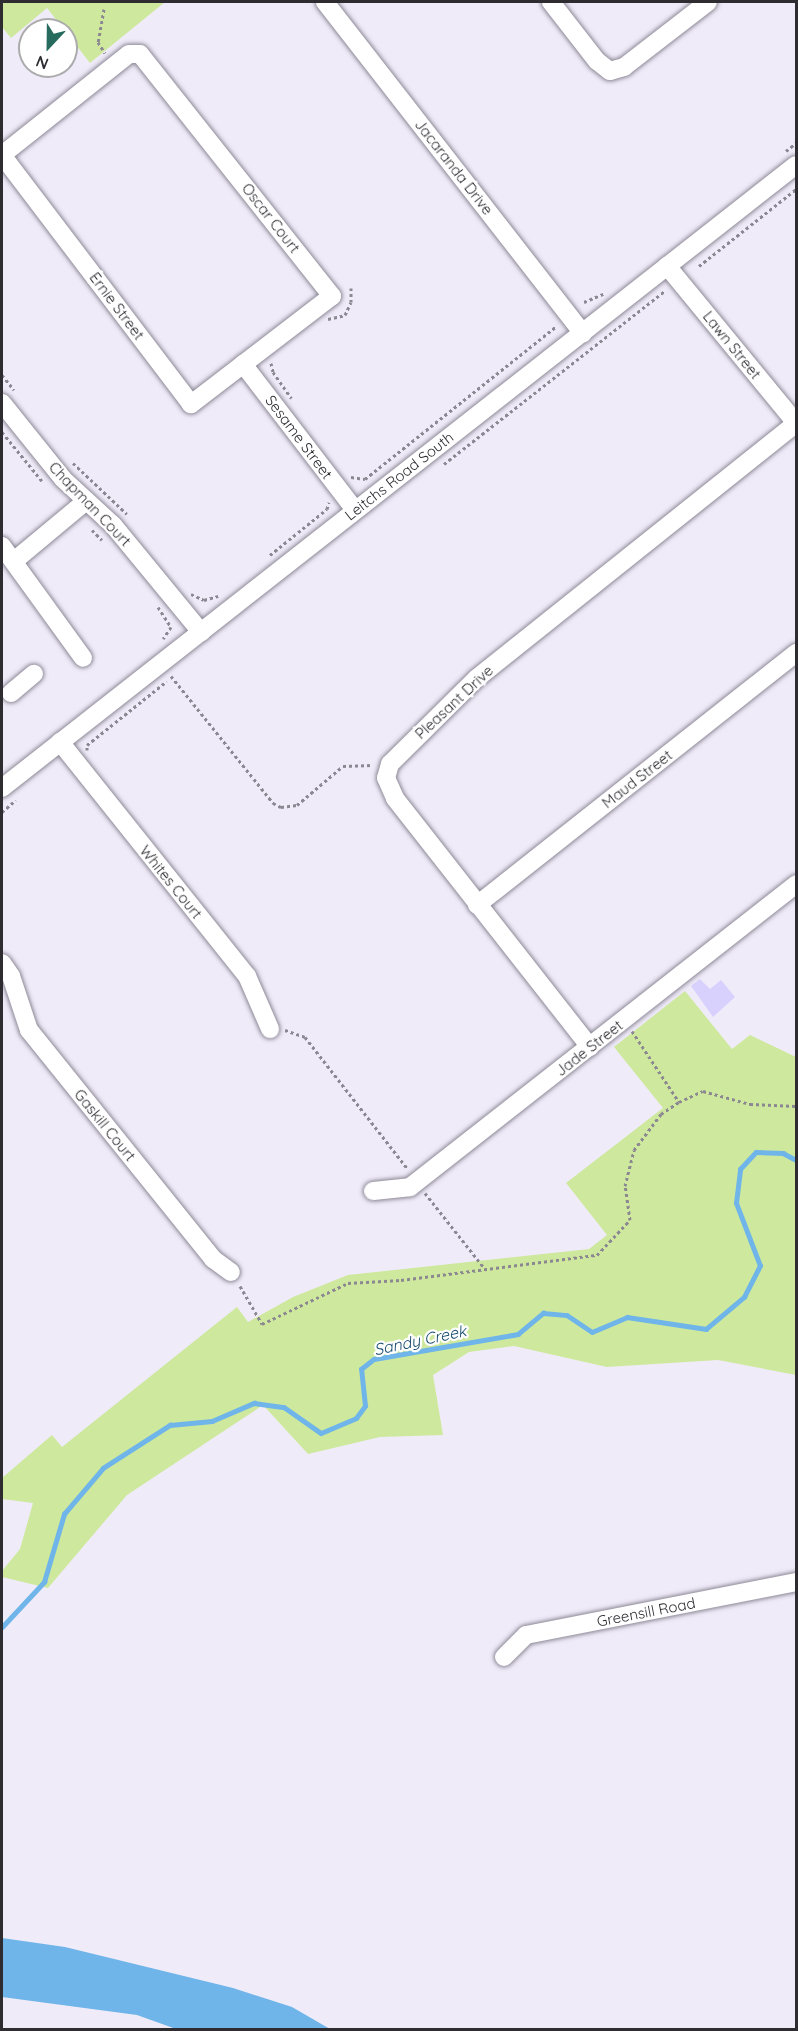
<!DOCTYPE html>
<html>
<head>
<meta charset="utf-8">
<style>
  body { margin:0 }
  #map { position:relative; width:798px; height:2031px; overflow:hidden; background:#f0ebf9; font-family:Quicksand,sans-serif }
  div>[style] { position:absolute }
  [style*='--x'] { left:calc(var(--x)*1px); top:calc(var(--y)*1px); width:calc(var(--w)*1px); rotate:calc(var(--a)*1deg) }
  .green>* { inset:0; background:#cee99d }
  .water>* { inset:0; background:#6fb5e9 }
  .stream>* { height:4.5px; margin:-2.25px; padding:0 2.25px; transform-origin:2.25px; border-radius:2.25px; background:#6fb5e9 }
  .building>* { inset:0; background:#d8d0fd }
  .path>* { height:3px; margin-top:-1.5px; transform-origin:0; background:repeating-linear-gradient(90deg,#8c8892 0 3px,transparent 0 6px) }
  .roads { filter:drop-shadow(0 0 2px #8e8997) drop-shadow(0 0 2px #8e8997) }
  .minor>* { height:18px; margin:-9px; padding:0 9px; transform-origin:9px; border-radius:9px; background:#fff }
  span { translate:-50% -50%; white-space:nowrap; text-align:center; line-height:1.15; -webkit-text-stroke:4.5px #fff; paint-order:stroke }
  .street-label { font-size:15px; color:#2e2c31 }
  .water-label { font-size:16px; color:#13496c; font-style:italic }
  .frame { position:absolute; inset:0; border:3px solid #2e2c31; pointer-events:none }
  .north { position:absolute; left:18px; top:18px; width:60px; height:60px; box-sizing:border-box; background:#fff; border:2px solid #ababad; border-radius:50%; rotate:202deg; font-size:16px; font-weight:700; line-height:24px; text-align:center; color:#2e2c31 }
  .north::after { content:''; display:block; margin:auto; width:21px; height:27px; background:#266b5e; clip-path:polygon(50% 0,100% 100%,50% 72%,0 100%) }
</style>
</head>
<body>
<div id="map">
  <div class="green">
    <div style="clip-path:polygon(2px 2px,165px 2px,90px 63px,47px 8px,11px 38px,2px 27px)"></div>
    <div style="clip-path:polygon(685px 991px,732px 1049px,750px 1035px,796px 1057px,796px 1375px,718px 1360px,607px 1367px,514px 1346px,469px 1352px,433px 1375px,443px 1435px,380px 1437px,308px 1454px,263px 1405px,127px 1495px,48px 1588px,2px 1577px,2px 1571px,20px 1549px,33px 1503px,2px 1499px,2px 1478px,52px 1435px,62px 1447px,237px 1307px,248px 1322px,293px 1297px,348px 1275px,589px 1249px,607px 1235px,566px 1183px,663px 1108px,614px 1047px)"></div>
  </div>
  <div class="water">
    <div style="clip-path:polygon(2px 1938px,65px 1947px,233px 1988px,292px 2007px,330px 2029px,176px 2029px,137px 2015px,2px 1997px)"></div>
  </div>
  <div class="stream">
    <div style="--x:2;--y:1627;--w:62;--a:-47"></div>
    <div style="--x:44;--y:1582;--w:71;--a:-73.6"></div>
    <div style="--x:64;--y:1514;--w:60;--a:-49.7"></div>
    <div style="--x:103;--y:1468;--w:80;--a:-32.7"></div>
    <div style="--x:170;--y:1425;--w:42;--a:-5.4"></div>
    <div style="--x:212;--y:1421;--w:46;--a:-23.2"></div>
    <div style="--x:254;--y:1403;--w:30;--a:8"></div>
    <div style="--x:284;--y:1407;--w:45;--a:35.1"></div>
    <div style="--x:321;--y:1433;--w:38;--a:-23"></div>
    <div style="--x:356;--y:1418;--w:15;--a:-53"></div>
    <div style="--x:365;--y:1406;--w:37;--a:-96"></div>
    <div style="--x:361;--y:1369;--w:16;--a:-38"></div>
    <div style="--x:374;--y:1359;--w:146;--a:-9.8"></div>
    <div style="--x:518;--y:1334;--w:33;--a:-40"></div>
    <div style="--x:543;--y:1313;--w:24;--a:5"></div>
    <div style="--x:567;--y:1315;--w:30;--a:34"></div>
    <div style="--x:592;--y:1332;--w:38;--a:-23"></div>
    <div style="--x:627;--y:1317;--w:80;--a:8.6"></div>
    <div style="--x:706;--y:1329;--w:50;--a:-40.1"></div>
    <div style="--x:744;--y:1297;--w:35;--a:-63"></div>
    <div style="--x:760;--y:1266;--w:67;--a:-110.9"></div>
    <div style="--x:736;--y:1203;--w:34;--a:-83"></div>
    <div style="--x:740;--y:1169;--w:23;--a:-47"></div>
    <div style="--x:756;--y:1152;--w:27;--a:2"></div>
    <div style="--x:783;--y:1153;--w:15;--a:28"></div>
  </div>
  <div class="building">
    <div style="clip-path:polygon(700px 979px,710px 989px,721px 980px,735px 997px,713px 1017px,691px 986px)"></div>
  </div>
  <div class="path">
    <div style="--x:104;--y:9;--w:34;--a:100"></div>
    <div style="--x:98;--y:42;--w:13;--a:58"></div>
    <div style="--x:786;--y:151;--w:13;--a:-39"></div>
    <div style="--x:699;--y:266;--w:124;--a:-38.4"></div>
    <div style="--x:584;--y:302;--w:21;--a:-23"></div>
    <div style="--x:328;--y:319;--w:17;--a:-13"></div>
    <div style="--x:345;--y:315;--w:14;--a:-65"></div>
    <div style="--x:351;--y:302;--w:14;--a:-90"></div>
    <div style="--x:271;--y:363;--w:9;--a:77"></div>
    <div style="--x:273;--y:372;--w:32;--a:55"></div>
    <div style="--x:2;--y:375;--w:19;--a:51"></div>
    <div style="--x:2;--y:432;--w:63;--a:50.8"></div>
    <div style="--x:73;--y:463;--w:74;--a:43.4"></div>
    <div style="--x:444;--y:464;--w:281;--a:-38.1"></div>
    <div style="--x:351;--y:477;--w:14;--a:8"></div>
    <div style="--x:365;--y:479;--w:246;--a:-38.6"></div>
    <div style="--x:92;--y:530;--w:14;--a:45"></div>
    <div style="--x:270;--y:555;--w:73;--a:-38.9"></div>
    <div style="--x:327;--y:509;--w:7;--a:-74"></div>
    <div style="--x:191;--y:594;--w:14;--a:25"></div>
    <div style="--x:204;--y:600;--w:15;--a:-16"></div>
    <div style="--x:158;--y:607;--w:24;--a:57"></div>
    <div style="--x:171;--y:627;--w:14;--a:124"></div>
    <div style="--x:171;--y:676;--w:163;--a:51.2"></div>
    <div style="--x:273;--y:803;--w:9;--a:27"></div>
    <div style="--x:281;--y:807;--w:16;--a:-7"></div>
    <div style="--x:297;--y:805;--w:60;--a:-40.3"></div>
    <div style="--x:343;--y:766;--w:30;--a:-2"></div>
    <div style="--x:87;--y:750;--w:5;--a:-90"></div>
    <div style="--x:87;--y:745;--w:102;--a:-38.7"></div>
    <div style="--x:2;--y:812;--w:18;--a:-41"></div>
    <div style="--x:285;--y:1030;--w:21;--a:19"></div>
    <div style="--x:305;--y:1037;--w:166;--a:52.1"></div>
    <div style="--x:632;--y:1031;--w:85;--a:56.5"></div>
    <div style="--x:679;--y:1102;--w:26;--a:-25"></div>
    <div style="--x:703;--y:1091;--w:49;--a:15.5"></div>
    <div style="--x:750;--y:1104;--w:46;--a:2.5"></div>
    <div style="--x:425;--y:1193;--w:97;--a:51.7"></div>
    <div style="--x:240;--y:1286;--w:44;--a:59.9"></div>
    <div style="--x:262;--y:1324;--w:95;--a:-25.5"></div>
    <div style="--x:348;--y:1283;--w:53;--a:-3.2"></div>
    <div style="--x:401;--y:1280;--w:198;--a:-7.3"></div>
    <div style="--x:597;--y:1255;--w:48;--a:-46.7"></div>
    <div style="--x:630;--y:1220;--w:34;--a:-98"></div>
    <div style="--x:625;--y:1186;--w:37;--a:-76"></div>
    <div style="--x:634;--y:1150;--w:45;--a:-53.1"></div>
    <div style="--x:661;--y:1114;--w:22;--a:-34"></div>
  </div>
  <div class="roads">
    <div class="minor">
      <div style="--x:325;--y:2;--w:420;--a:52.1"></div>
      <div style="--x:551;--y:2;--w:75;--a:52.1"></div>
      <div style="--x:597;--y:61;--w:16;--a:38"></div>
      <div style="--x:610;--y:71;--w:15;--a:-16"></div>
      <div style="--x:624;--y:67;--w:106;--a:-37.7"></div>
      <div style="--x:2;--y:155;--w:162;--a:-38.5"></div>
      <div style="--x:129;--y:54;--w:11;--a:0"></div>
      <div style="--x:140;--y:54;--w:309;--a:51.6"></div>
      <div style="--x:332;--y:296;--w:178;--a:142.5"></div>
      <div style="--x:191;--y:404;--w:313;--a:-127.2"></div>
      <div style="--x:667;--y:266;--w:203;--a:50.6"></div>
      <div style="--x:243;--y:364;--w:184;--a:52.5"></div>
      <div style="--x:2;--y:403;--w:97;--a:51.2"></div>
      <div style="--x:63;--y:479;--w:68;--a:42.6"></div>
      <div style="--x:113;--y:525;--w:139;--a:50.6"></div>
      <div style="--x:2;--y:546;--w:138;--a:54.1"></div>
      <div style="--x:14;--y:561;--w:94;--a:-39.8"></div>
      <div style="--x:11;--y:693;--w:30;--a:-40"></div>
      <div style="--x:60;--y:742;--w:300;--a:51.4"></div>
      <div style="--x:247;--y:976;--w:58;--a:66.5"></div>
      <div style="--x:2;--y:788;--w:1009;--a:-38.12"></div>
      <div style="--x:477;--y:905;--w:407;--a:-38.3"></div>
      <div style="--x:2;--y:963;--w:16;--a:55"></div>
      <div style="--x:11;--y:976;--w:57;--a:71.6"></div>
      <div style="--x:29;--y:1030;--w:294;--a:51.2"></div>
      <div style="--x:213;--y:1259;--w:22;--a:36"></div>
      <div style="--x:590;--y:1047;--w:316;--a:-128.1"></div>
      <div style="--x:395;--y:798;--w:22;--a:-114"></div>
      <div style="--x:386;--y:778;--w:15;--a:-74"></div>
      <div style="--x:390;--y:764;--w:122;--a:-44.7"></div>
      <div style="--x:477;--y:678;--w:408;--a:-38.6"></div>
      <div style="--x:373;--y:1191;--w:37;--a:-6"></div>
      <div style="--x:410;--y:1187;--w:491;--a:-38.1"></div>
      <div style="--x:504;--y:1657;--w:31;--a:-45"></div>
      <div style="--x:526;--y:1635;--w:275;--a:-11.1"></div>
    </div>
  </div>
  <div class="street-label">
    <span style="left:454px;top:167px;rotate:52deg">Jacaranda Drive</span>
    <span style="left:271px;top:218px;rotate:52deg">Oscar Court</span>
    <span style="left:117px;top:306px;rotate:53deg">Ernie Street</span>
    <span style="left:732px;top:345px;rotate:51deg">Lawn Street</span>
    <span style="left:299px;top:437px;rotate:53deg">Sesame Street</span>
    <span style="left:399px;top:476px;rotate:-38deg">Leitchs Road South</span>
    <span style="left:90px;top:504px;rotate:46deg">Chapman Court</span>
    <span style="left:454px;top:702px;rotate:-43deg">Pleasant Drive</span>
    <span style="left:637px;top:779px;rotate:-38deg">Maud Street</span>
    <span style="left:171px;top:882px;rotate:51deg">Whites Court</span>
    <span style="left:589px;top:1048px;rotate:-38deg">Jade Street</span>
    <span style="left:105px;top:1125px;rotate:51deg">Gaskill Court</span>
    <span style="left:646px;top:1612px;rotate:-11deg">Greensill Road</span>
  </div>
  <div class="water-label">
    <span style="left:420px;top:1340px;rotate:-12deg">Sandy Creek</span>
  </div>
  <div class="frame"></div>
  <div class="north">N</div>
</div>
</body>
</html>
